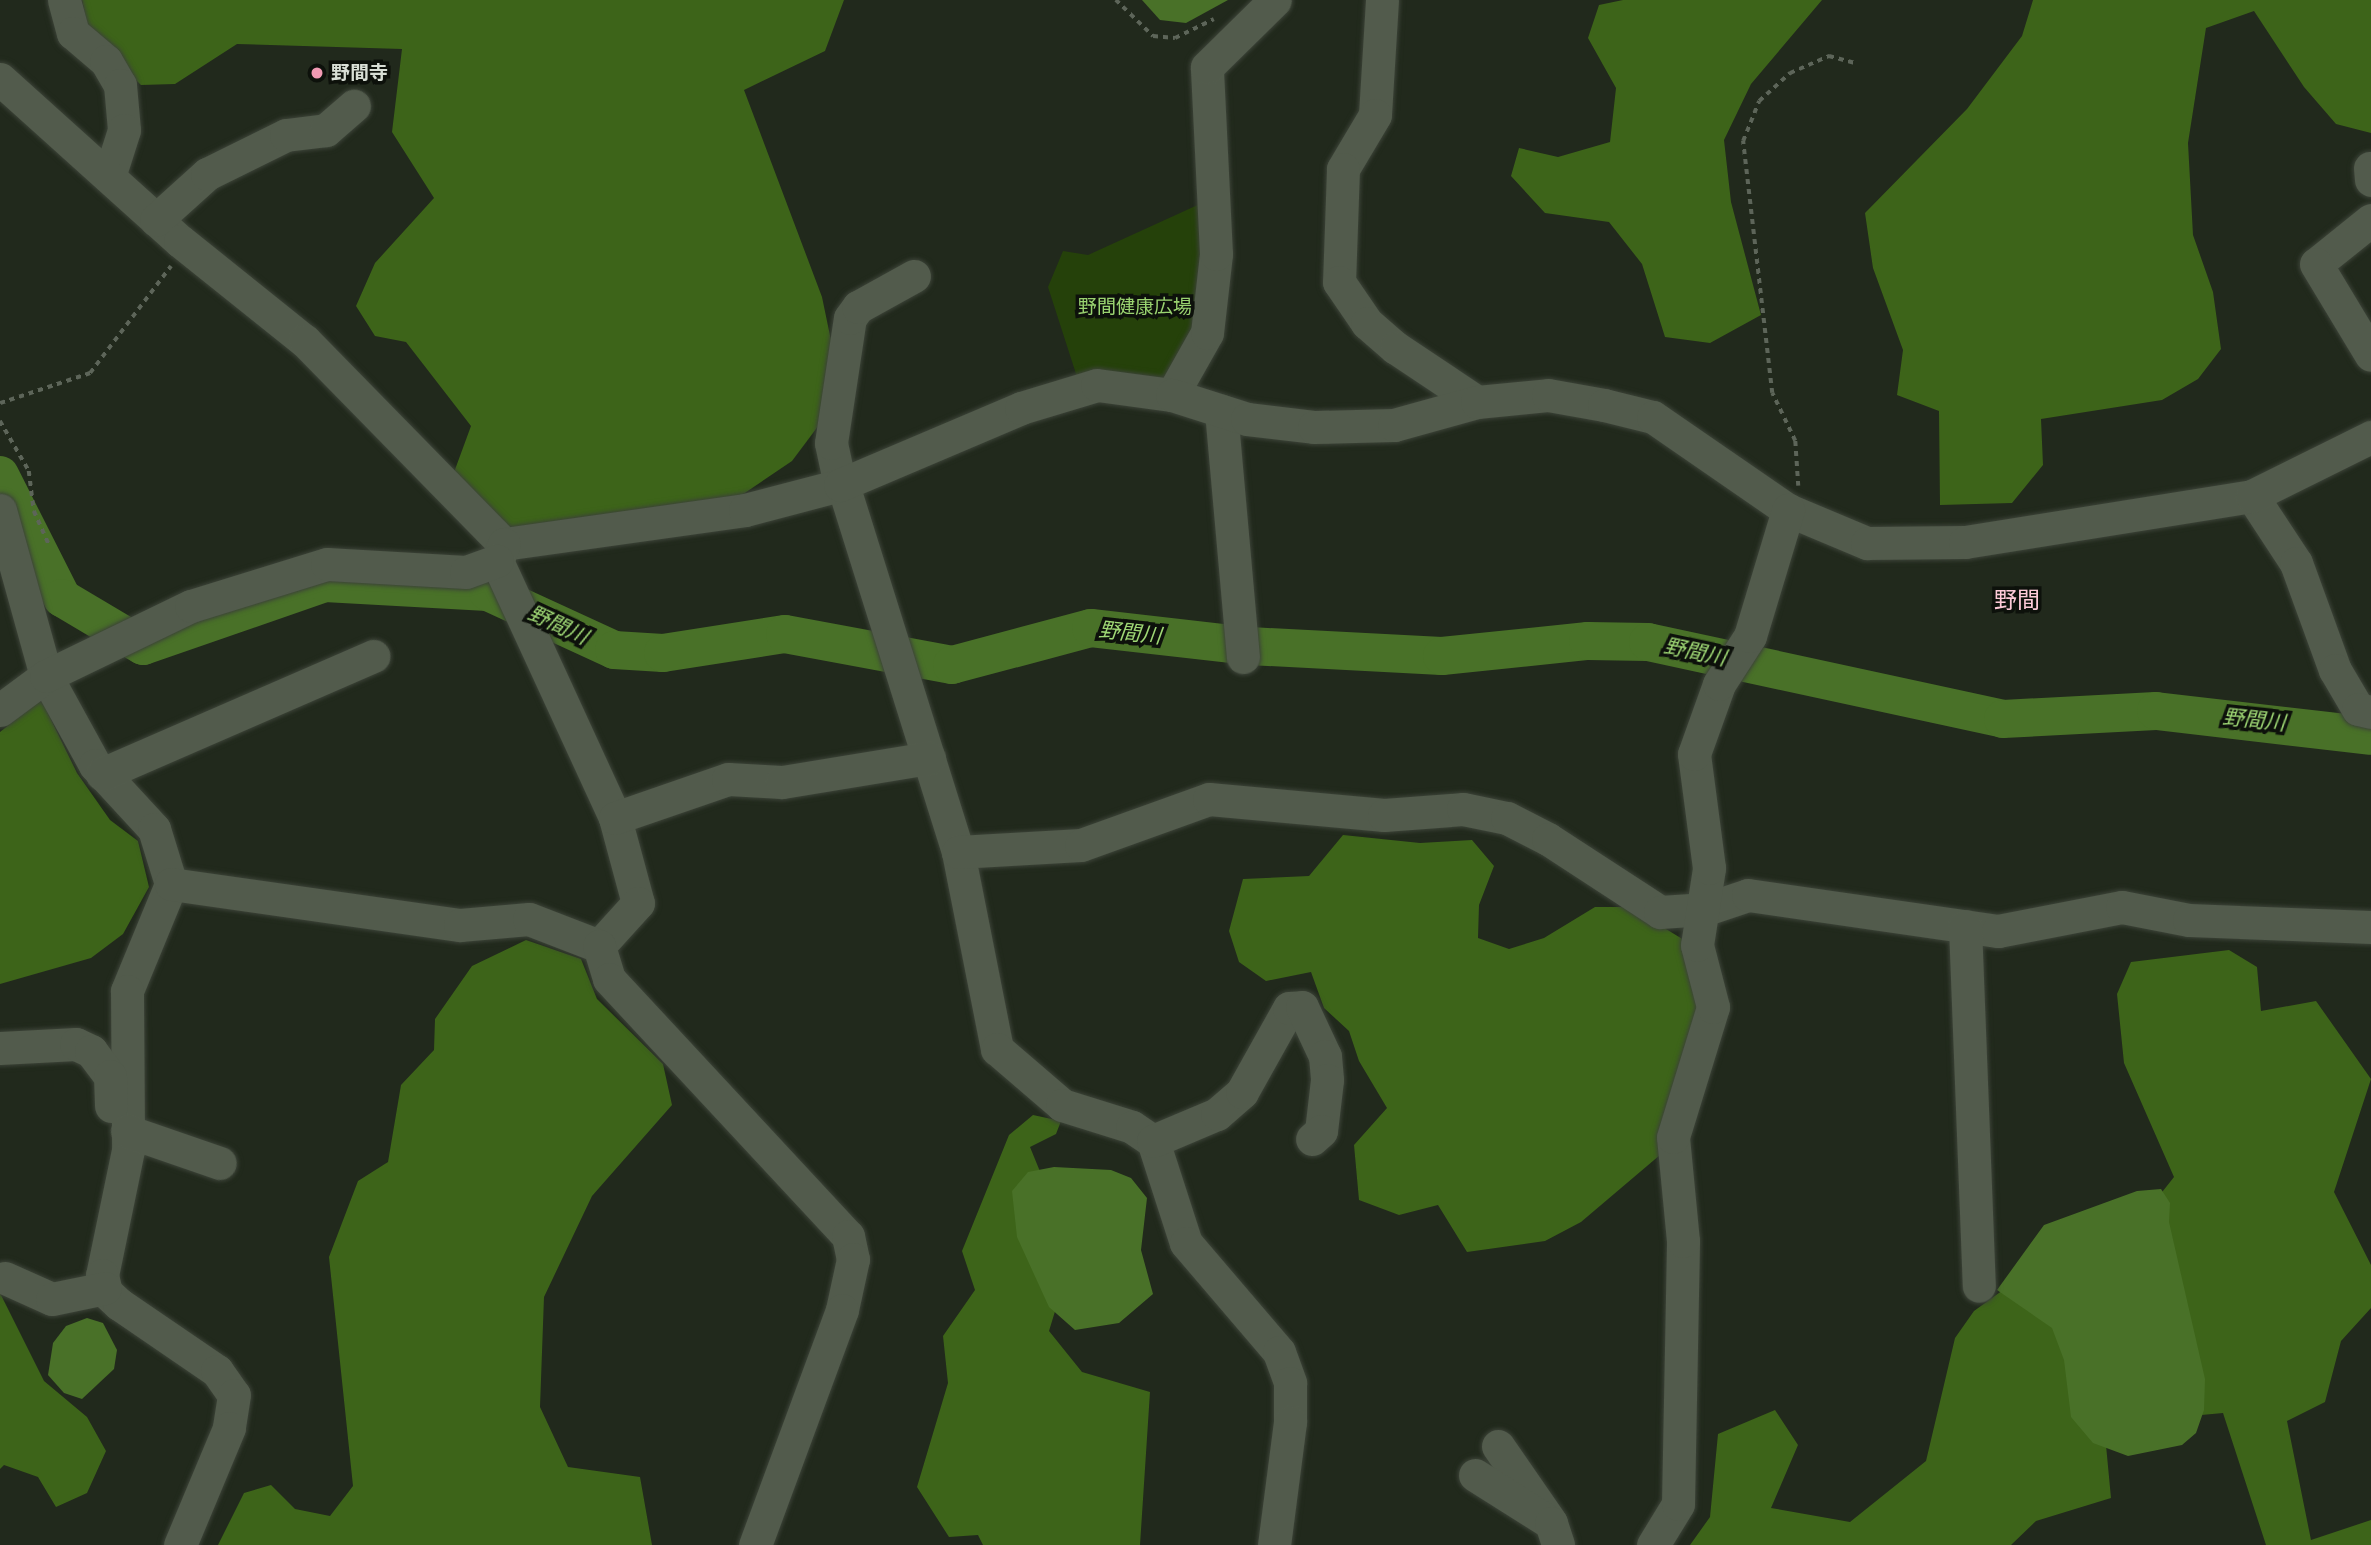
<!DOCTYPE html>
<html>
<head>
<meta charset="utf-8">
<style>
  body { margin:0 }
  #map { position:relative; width:2371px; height:1545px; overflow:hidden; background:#21291c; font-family:Rubik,"Noto Sans JP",sans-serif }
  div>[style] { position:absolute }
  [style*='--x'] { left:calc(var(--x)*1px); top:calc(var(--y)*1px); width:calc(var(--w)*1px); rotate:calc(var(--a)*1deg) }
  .green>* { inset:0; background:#25410a }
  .forest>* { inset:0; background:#3d6419 }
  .water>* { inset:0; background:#497128 }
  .river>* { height:38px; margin:-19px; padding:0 19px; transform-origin:19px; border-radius:19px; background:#497128 }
  .path>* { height:3.5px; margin-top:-1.75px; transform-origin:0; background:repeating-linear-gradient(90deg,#5d6559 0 5px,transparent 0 10px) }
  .roads { filter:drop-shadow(0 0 2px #3c4338) drop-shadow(0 0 2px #3c4338) }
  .minor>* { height:33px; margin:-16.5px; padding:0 16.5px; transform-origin:16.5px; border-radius:16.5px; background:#525b4c }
  .dots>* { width:19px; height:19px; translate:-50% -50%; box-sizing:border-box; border:4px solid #0d110b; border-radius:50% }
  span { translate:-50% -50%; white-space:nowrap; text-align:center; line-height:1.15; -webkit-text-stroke:7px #0d110b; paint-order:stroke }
  .poi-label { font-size:19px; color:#d8ded5; font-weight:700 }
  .left { translate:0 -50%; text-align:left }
  .park-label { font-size:19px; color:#9ad370 }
  .water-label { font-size:21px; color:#9fd875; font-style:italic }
  .quarter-label { font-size:23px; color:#fdcad7 }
</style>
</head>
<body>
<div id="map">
  <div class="green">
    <div style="clip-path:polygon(1202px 203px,1203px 329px,1176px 373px,1159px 382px,1077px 377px,1048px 287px,1063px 251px,1088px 255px)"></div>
  </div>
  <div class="forest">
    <div style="clip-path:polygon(82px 0,844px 0,825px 51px,744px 90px,822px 297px,838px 374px,819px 425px,792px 461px,736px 499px,506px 530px,453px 475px,471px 426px,406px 342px,375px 336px,356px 306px,375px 263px,434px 198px,392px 132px,402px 49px,237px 44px,175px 84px,141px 85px,90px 36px)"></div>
    <div style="clip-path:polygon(1623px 0,1822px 0,1751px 84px,1724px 140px,1731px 202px,1761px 315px,1710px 343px,1665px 337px,1642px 264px,1609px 222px,1545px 213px,1511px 176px,1519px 148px,1558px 157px,1610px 142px,1616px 88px,1588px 38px,1599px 5px)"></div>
    <div style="clip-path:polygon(2033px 0,2371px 0,2371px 133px,2336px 124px,2304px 87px,2254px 11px,2206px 28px,2188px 143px,2193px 235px,2213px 292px,2221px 349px,2198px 379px,2162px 400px,2041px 419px,2043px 465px,2012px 503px,1940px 505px,1939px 411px,1897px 395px,1903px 350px,1873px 268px,1865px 213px,1967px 109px,2022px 36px)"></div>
    <div style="clip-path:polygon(41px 699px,77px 773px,110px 820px,138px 841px,149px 887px,123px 934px,91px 958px,0 984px,0 732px)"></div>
    <div style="clip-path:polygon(1343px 835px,1420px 843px,1472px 840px,1494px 866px,1479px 905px,1478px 938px,1509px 949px,1544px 938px,1595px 907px,1630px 907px,1684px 940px,1702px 1004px,1660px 1155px,1581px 1222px,1545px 1241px,1467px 1252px,1438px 1205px,1399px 1215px,1359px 1200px,1354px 1145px,1387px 1108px,1359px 1061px,1349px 1031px,1324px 1008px,1311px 972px,1266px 981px,1239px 962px,1229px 931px,1243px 879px,1309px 876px)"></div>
    <div style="clip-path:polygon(526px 940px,581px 959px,597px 999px,663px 1064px,672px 1105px,592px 1196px,544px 1297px,540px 1407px,568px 1467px,640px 1477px,652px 1545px,218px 1545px,244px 1493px,271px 1485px,295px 1509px,330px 1516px,353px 1486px,329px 1257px,358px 1181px,388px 1162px,401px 1085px,434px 1050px,435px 1019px,472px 966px)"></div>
    <div style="clip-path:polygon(2229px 950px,2257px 967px,2261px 1011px,2316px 1001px,2371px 1079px,2334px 1192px,2371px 1265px,2371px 1308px,2341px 1341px,2325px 1402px,2287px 1421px,2311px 1540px,2371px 1520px,2371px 1545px,2266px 1545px,2223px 1413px,2104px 1424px,2111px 1498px,2036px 1521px,2011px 1545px,1690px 1545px,1710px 1517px,1718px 1434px,1775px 1410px,1798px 1445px,1771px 1508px,1850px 1522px,1926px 1461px,1955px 1338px,1974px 1311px,2028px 1272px,2136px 1225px,2174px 1177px,2124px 1063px,2117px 994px,2131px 962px)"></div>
    <div style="clip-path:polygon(1033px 1115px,1061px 1121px,1056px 1134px,1030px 1147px,1048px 1191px,1064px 1282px,1049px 1331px,1082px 1372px,1150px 1392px,1140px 1545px,983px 1545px,978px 1535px,949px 1537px,917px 1487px,948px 1383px,943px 1336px,975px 1290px,962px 1251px,1009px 1135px)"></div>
    <div style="clip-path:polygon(0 1293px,44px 1381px,87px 1417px,106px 1451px,87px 1493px,56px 1507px,38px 1477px,4px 1465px,0 1469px)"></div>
  </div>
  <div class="water">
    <div style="clip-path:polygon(1142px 0,1228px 0,1186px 23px,1160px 20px)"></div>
    <div style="clip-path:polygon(1054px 1167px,1111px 1170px,1131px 1178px,1147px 1198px,1141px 1250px,1153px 1294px,1119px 1323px,1075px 1330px,1049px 1307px,1017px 1237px,1012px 1191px,1028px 1172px)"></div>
    <div style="clip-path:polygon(2161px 1189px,2170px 1203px,2169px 1222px,2205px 1379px,2204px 1410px,2196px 1433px,2182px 1445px,2128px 1456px,2093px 1443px,2071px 1417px,2064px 1360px,2052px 1328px,1997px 1290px,2044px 1225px,2137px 1191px)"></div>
    <div style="clip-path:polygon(87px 1318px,103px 1323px,117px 1350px,114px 1369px,82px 1399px,64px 1393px,48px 1375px,53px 1343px,66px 1326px)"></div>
  </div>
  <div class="river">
    <div style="--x:0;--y:475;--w:138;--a:63.2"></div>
    <div style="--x:62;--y:598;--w:94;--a:30.7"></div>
    <div style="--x:143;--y:646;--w:193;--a:-19.1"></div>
    <div style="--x:325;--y:583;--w:163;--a:3.2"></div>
    <div style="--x:488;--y:592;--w:139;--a:24.7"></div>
    <div style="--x:614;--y:650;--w:49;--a:3.5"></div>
    <div style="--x:663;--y:653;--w:123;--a:-8.9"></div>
    <div style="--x:785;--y:634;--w:170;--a:10.5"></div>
    <div style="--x:952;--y:665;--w:144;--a:-14.9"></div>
    <div style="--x:1091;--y:628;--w:160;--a:6.5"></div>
    <div style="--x:1250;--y:646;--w:192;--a:3"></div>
    <div style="--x:1442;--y:656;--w:147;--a:-5.9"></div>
    <div style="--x:1588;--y:641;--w:60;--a:1"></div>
    <div style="--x:1648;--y:642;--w:363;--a:12.2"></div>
    <div style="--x:2003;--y:719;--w:153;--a:-3"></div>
    <div style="--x:2156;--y:711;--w:216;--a:6.6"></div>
  </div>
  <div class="path">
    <div style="--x:1116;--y:0;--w:52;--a:44.2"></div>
    <div style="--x:1153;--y:36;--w:22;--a:5"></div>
    <div style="--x:1175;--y:38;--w:43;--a:-26"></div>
    <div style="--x:0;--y:403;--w:95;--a:-18.4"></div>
    <div style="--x:90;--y:373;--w:134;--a:-52.9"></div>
    <div style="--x:0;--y:421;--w:58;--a:59.9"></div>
    <div style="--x:29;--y:471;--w:40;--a:82.9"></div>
    <div style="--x:34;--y:511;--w:36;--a:66"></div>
    <div style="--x:1798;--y:486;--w:45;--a:-93.8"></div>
    <div style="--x:1795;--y:441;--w:53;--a:-115.6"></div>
    <div style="--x:1772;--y:393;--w:254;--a:-96.6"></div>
    <div style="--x:1743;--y:141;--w:43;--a:-68.2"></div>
    <div style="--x:1759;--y:101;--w:42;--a:-42.1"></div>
    <div style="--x:1790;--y:73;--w:43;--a:-23.6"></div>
    <div style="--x:1829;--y:56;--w:28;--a:15"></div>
  </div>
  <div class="roads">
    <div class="minor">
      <div style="--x:64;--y:0;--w:34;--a:75"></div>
      <div style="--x:73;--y:33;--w:43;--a:40.3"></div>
      <div style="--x:106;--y:61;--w:28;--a:60"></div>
      <div style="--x:120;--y:85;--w:45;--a:84.9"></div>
      <div style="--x:124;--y:130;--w:49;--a:107.7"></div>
      <div style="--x:1382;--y:0;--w:115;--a:93.5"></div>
      <div style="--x:1375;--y:115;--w:63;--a:120.7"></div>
      <div style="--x:1343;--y:169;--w:113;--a:92"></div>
      <div style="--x:1339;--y:282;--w:50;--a:55.7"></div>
      <div style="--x:1367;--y:323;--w:38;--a:41"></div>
      <div style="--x:1396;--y:348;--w:97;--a:33.7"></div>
      <div style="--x:0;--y:79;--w:242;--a:42"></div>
      <div style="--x:180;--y:241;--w:160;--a:38.7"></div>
      <div style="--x:305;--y:341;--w:284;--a:45.6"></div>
      <div style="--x:2370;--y:168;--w:12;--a:85"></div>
      <div style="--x:156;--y:220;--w:69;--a:-42"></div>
      <div style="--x:207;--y:174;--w:88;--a:-26.3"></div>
      <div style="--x:286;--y:135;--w:40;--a:-7.1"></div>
      <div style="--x:326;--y:130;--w:37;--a:-41"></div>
      <div style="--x:2371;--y:220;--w:70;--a:141.3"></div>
      <div style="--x:2316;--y:264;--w:106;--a:58.9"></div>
      <div style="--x:1172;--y:395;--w:71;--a:-60.6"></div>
      <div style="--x:1207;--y:333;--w:80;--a:-83.5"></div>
      <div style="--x:1216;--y:254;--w:187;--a:-92.8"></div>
      <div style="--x:1207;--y:67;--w:95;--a:-44.6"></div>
      <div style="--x:1221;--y:411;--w:247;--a:84.9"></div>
      <div style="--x:840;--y:485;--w:43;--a:-102.1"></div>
      <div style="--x:831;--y:443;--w:126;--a:-81.4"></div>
      <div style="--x:850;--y:318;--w:14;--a:-54"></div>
      <div style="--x:858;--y:307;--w:64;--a:-29"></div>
      <div style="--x:843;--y:485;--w:385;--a:72.6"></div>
      <div style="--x:958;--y:852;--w:201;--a:78.8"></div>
      <div style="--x:997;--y:1049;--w:86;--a:40.7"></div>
      <div style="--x:1062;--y:1105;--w:73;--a:17.4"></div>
      <div style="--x:1132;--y:1127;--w:25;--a:34"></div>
      <div style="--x:1153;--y:1141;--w:107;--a:72.1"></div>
      <div style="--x:1186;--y:1243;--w:143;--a:49.5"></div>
      <div style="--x:1279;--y:1352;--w:33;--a:70"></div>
      <div style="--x:1290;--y:1383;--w:39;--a:90"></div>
      <div style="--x:1290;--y:1422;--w:124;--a:97.4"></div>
      <div style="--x:2252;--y:496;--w:80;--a:56.7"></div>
      <div style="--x:2296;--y:563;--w:114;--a:70"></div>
      <div style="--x:2335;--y:670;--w:45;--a:59.5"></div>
      <div style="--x:2358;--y:709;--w:13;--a:13"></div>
      <div style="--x:0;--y:510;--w:172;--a:74.5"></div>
      <div style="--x:46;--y:676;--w:102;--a:61.2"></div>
      <div style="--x:95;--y:765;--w:87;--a:47.3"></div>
      <div style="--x:154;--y:829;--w:58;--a:72.8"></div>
      <div style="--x:171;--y:884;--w:116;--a:112.4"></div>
      <div style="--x:127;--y:991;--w:159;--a:89.6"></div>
      <div style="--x:128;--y:1150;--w:128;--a:101.7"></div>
      <div style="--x:102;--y:1275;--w:17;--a:77"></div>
      <div style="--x:106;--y:1292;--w:18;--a:43"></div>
      <div style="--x:119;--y:1304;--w:119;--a:34.4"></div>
      <div style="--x:217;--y:1371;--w:29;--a:55"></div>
      <div style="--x:234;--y:1395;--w:33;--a:99"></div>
      <div style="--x:229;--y:1428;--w:127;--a:112.7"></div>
      <div style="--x:504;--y:544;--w:243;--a:-8"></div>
      <div style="--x:745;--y:510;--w:98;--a:-14.7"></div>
      <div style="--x:840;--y:485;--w:197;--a:-23"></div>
      <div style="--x:1021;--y:408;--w:79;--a:-16.8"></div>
      <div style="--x:1097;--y:385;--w:76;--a:7.6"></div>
      <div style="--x:1172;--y:395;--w:79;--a:17.7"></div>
      <div style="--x:1247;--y:419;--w:67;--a:6.8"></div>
      <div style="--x:1314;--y:427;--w:80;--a:-1.4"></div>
      <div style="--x:1394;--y:425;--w:86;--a:-15.5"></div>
      <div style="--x:1477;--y:402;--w:71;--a:-5.6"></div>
      <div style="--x:1548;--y:395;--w:57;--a:10.1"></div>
      <div style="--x:1604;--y:405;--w:50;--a:13.8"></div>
      <div style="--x:1653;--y:417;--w:164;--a:34.6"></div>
      <div style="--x:1788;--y:510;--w:86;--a:22.7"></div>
      <div style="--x:1867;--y:543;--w:98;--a:-0.6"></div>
      <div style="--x:1965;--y:542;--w:291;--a:-9.1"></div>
      <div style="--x:2252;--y:496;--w:133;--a:-26.4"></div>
      <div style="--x:504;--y:544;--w:18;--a:112"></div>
      <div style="--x:497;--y:561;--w:283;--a:65.3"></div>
      <div style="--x:615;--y:818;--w:88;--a:74.9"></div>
      <div style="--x:638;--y:903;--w:58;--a:132.2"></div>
      <div style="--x:0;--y:710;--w:57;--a:-36.5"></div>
      <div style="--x:46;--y:676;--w:161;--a:-25.8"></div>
      <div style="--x:191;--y:606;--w:142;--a:-17.2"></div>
      <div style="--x:327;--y:564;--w:139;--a:3.3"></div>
      <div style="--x:466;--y:572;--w:33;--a:-20"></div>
      <div style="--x:102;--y:774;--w:296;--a:-23.5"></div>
      <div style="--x:615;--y:818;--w:120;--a:-19"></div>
      <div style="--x:728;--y:779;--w:54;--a:3.2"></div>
      <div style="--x:782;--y:782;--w:149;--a:-9.3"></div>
      <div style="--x:958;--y:852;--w:123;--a:-3.3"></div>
      <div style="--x:1081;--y:845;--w:136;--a:-19.8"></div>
      <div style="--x:1209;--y:799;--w:176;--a:5.2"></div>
      <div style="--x:1384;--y:815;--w:79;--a:-4.3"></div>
      <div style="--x:1463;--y:809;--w:45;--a:11.6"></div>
      <div style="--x:1507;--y:818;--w:46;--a:27.1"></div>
      <div style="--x:1548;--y:839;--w:134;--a:33.1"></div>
      <div style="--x:1660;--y:912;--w:46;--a:-3.7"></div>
      <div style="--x:1706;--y:909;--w:44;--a:-18.4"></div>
      <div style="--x:1748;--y:895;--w:253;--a:8.2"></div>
      <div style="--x:1998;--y:931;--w:126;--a:-11"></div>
      <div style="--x:2122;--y:907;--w:68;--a:11"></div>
      <div style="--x:2189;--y:920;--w:182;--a:2.2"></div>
      <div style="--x:171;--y:884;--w:292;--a:8.1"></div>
      <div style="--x:460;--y:925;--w:69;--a:-5"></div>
      <div style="--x:529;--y:919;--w:75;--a:21.1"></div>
      <div style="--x:1965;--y:926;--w:360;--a:87.8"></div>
      <div style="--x:599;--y:946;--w:34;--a:73"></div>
      <div style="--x:609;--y:979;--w:351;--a:47.1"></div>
      <div style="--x:848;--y:1236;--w:24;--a:78"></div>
      <div style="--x:853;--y:1259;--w:52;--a:102.2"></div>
      <div style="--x:842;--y:1310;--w:251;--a:110.3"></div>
      <div style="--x:0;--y:1048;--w:76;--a:-3"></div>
      <div style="--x:76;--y:1044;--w:17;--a:25"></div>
      <div style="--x:91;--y:1051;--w:31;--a:53"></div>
      <div style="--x:110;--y:1076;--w:30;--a:88"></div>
      <div style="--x:127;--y:1131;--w:98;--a:19"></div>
      <div style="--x:1153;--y:1141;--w:69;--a:-22.9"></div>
      <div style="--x:1217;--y:1114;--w:33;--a:-41"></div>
      <div style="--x:1242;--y:1092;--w:96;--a:-60.8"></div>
      <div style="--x:1289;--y:1008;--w:13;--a:-4"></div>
      <div style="--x:1302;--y:1007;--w:54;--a:64.9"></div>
      <div style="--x:1325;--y:1056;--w:24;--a:85"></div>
      <div style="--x:1327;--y:1080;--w:51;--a:96.7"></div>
      <div style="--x:1321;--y:1131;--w:12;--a:138"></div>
      <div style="--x:5;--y:1278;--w:51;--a:24.1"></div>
      <div style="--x:52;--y:1299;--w:54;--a:-11.7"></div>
      <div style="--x:1498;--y:1446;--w:91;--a:55.3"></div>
      <div style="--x:1475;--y:1475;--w:90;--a:32.3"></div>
      <div style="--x:1551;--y:1523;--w:23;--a:72"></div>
      <div style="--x:1653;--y:1545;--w:48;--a:-58.6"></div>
      <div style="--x:1678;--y:1504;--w:263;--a:-88.9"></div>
      <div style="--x:1683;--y:1241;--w:104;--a:-95.5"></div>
      <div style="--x:1673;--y:1137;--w:136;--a:-72.9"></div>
      <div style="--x:1713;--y:1007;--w:64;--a:-104.5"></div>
      <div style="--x:1697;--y:945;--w:78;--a:-81.1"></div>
      <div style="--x:1709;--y:868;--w:115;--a:-97.5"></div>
      <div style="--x:1694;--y:754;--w:74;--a:-70.3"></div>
      <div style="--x:1719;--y:684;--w:57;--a:-57.1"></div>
      <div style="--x:1750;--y:636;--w:132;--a:-73.2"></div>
    </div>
  </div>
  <div class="dots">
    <div style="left:317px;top:73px;background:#f19ab3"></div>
  </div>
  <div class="poi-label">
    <span class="left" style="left:331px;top:73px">野間寺</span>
  </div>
  <div class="park-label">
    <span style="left:1135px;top:307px">野間健康広場</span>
  </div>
  <div class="water-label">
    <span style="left:558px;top:625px;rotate:25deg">野間川</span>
    <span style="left:1130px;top:633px;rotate:6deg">野間川</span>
    <span style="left:1695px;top:652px;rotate:12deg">野間川</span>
    <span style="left:2254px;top:720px;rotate:6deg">野間川</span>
  </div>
  <div class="quarter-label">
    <span style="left:2017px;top:600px">野間</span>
  </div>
</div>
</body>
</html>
